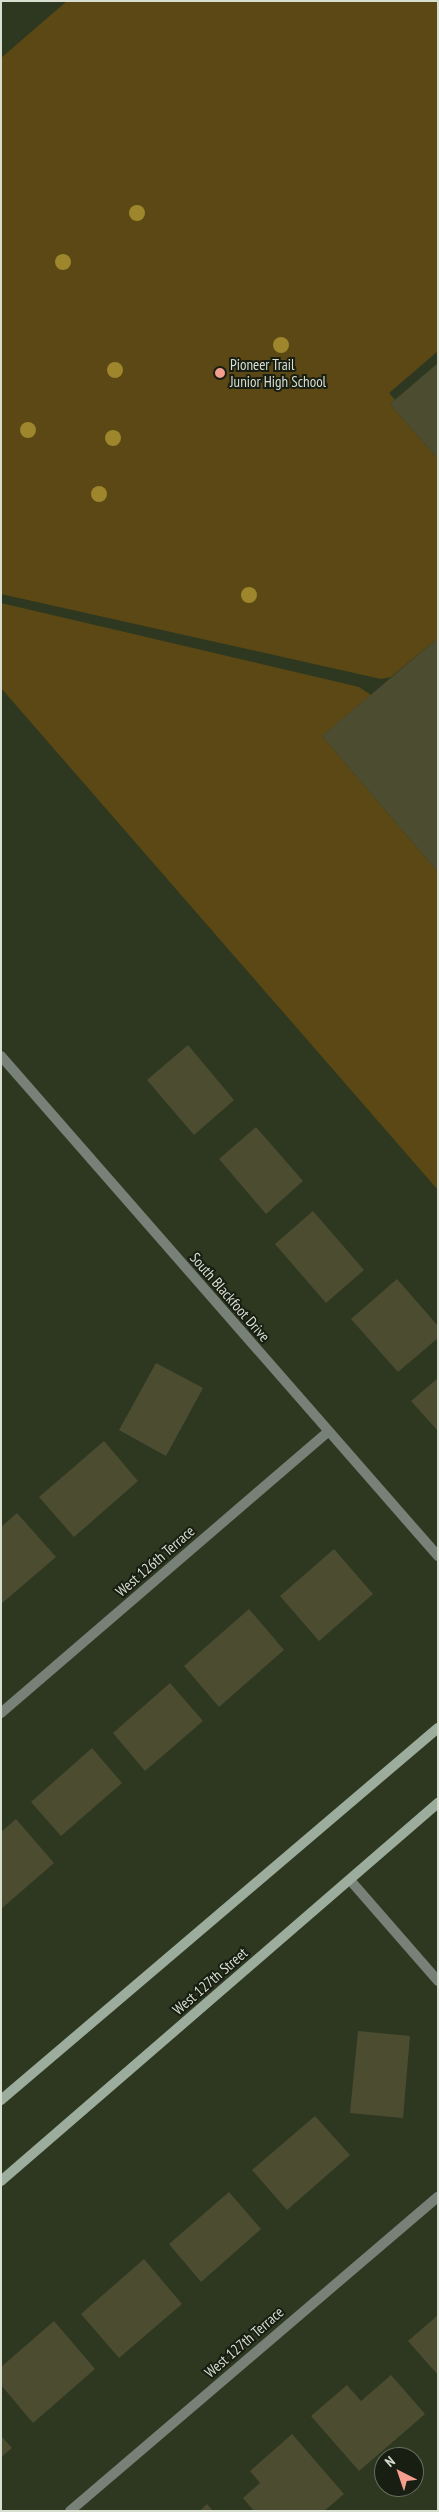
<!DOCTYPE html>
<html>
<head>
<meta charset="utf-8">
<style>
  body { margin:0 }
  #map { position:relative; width:439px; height:2512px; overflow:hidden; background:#2e3820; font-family:"PT Sans Narrow",sans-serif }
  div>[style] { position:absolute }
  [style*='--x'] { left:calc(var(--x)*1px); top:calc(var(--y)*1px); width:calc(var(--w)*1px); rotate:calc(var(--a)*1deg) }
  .green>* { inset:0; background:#5b4814 }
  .building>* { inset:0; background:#4c4c31 }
  .street>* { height:10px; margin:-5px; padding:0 5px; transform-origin:5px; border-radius:5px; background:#778177 }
  .secondary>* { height:10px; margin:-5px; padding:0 5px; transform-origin:5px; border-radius:5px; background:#9cac9d }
  .trees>* { width:16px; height:16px; margin:-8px; border-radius:50%; background:#9d862c }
  .dots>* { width:14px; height:14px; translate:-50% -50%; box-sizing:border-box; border:2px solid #191e13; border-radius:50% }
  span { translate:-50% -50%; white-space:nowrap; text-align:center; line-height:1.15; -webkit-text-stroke:4px #191e13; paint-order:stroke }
  .poi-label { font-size:15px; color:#d8dfd1 }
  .left { translate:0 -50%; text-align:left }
  .street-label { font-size:15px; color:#d8dfd1 }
  .frame { position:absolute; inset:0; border:2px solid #d8dfd1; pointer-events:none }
  .north { position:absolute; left:374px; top:2447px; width:50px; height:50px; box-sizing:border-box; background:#191e13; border:1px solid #656b5f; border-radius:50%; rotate:319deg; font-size:14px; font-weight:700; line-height:20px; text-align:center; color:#d8dfd1 }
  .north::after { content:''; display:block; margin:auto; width:18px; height:22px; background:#f59d8e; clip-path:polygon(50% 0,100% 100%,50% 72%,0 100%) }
</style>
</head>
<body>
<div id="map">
  <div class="green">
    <div style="clip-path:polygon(67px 1px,438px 1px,438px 351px,389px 393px,395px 400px,390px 404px,438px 459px,438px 638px,391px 677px,381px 679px,1px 594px,1px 58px)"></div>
    <div style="clip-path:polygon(1px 603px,359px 687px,371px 695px,322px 736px,438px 872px,438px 1190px,1px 688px)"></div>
  </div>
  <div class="building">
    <div style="clip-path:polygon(438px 363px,438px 459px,390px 404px)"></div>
    <div style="clip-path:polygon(438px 638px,438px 872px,322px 736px)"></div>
    <div style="clip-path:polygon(188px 1045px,234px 1100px,194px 1135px,147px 1080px)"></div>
    <div style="clip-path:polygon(256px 1127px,303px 1181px,266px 1214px,219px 1159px)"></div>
    <div style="clip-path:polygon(313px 1211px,364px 1270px,326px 1303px,275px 1244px)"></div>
    <div style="clip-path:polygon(397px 1279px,438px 1326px,438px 1338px,398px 1372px,351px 1319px)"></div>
    <div style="clip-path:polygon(156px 1363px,203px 1388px,166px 1456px,119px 1430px)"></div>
    <div style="clip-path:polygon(438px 1378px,438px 1431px,411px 1401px)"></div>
    <div style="clip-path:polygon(104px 1441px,138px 1481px,74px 1537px,39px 1497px)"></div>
    <div style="clip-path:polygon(17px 1513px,56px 1557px,1px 1604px,1px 1527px)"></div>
    <div style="clip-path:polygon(334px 1549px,373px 1594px,319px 1641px,280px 1596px)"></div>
    <div style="clip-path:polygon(249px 1609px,284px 1650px,219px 1707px,184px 1666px)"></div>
    <div style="clip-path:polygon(170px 1683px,203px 1721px,145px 1771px,113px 1733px)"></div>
    <div style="clip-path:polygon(92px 1748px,122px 1783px,61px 1836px,31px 1802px)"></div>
    <div style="clip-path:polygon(16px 1819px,54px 1863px,1px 1909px,1px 1832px)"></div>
    <div style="clip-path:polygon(358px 2031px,410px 2036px,403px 2118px,350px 2113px)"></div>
    <div style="clip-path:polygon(315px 2116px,350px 2155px,287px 2210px,252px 2170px)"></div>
    <div style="clip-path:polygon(229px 2192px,261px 2229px,201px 2282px,169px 2244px)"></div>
    <div style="clip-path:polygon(144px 2259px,182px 2304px,119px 2358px,81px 2314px)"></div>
    <div style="clip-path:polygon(438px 2315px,438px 2375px,408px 2341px)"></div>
    <div style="clip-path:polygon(54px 2321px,95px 2369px,33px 2423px,1px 2385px,1px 2367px)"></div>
    <div style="clip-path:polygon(391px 2375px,425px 2414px,359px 2471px,311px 2416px,347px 2385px,361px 2401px)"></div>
    <div style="clip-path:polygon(292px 2434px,344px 2494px,324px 2511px,254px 2511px,243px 2498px,260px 2483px,250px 2471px)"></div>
    <div style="clip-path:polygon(1px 2436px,12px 2448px,1px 2457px)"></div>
    <div style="clip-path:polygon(207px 2504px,213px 2511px,200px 2511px)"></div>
  </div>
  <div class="street">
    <div style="--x:1;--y:1056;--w:664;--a:48.85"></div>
    <div style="--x:1;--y:1713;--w:431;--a:-40.7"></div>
    <div style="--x:350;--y:1880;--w:134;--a:48.9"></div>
    <div style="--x:70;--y:2511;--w:484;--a:-40.5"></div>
  </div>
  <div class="secondary">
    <div style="--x:1;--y:2100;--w:574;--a:-40.41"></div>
    <div style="--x:1;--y:2181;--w:578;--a:-40.86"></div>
  </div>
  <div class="trees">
    <div style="left:137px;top:213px"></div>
    <div style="left:63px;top:262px"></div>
    <div style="left:281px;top:345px"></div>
    <div style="left:115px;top:370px"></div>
    <div style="left:28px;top:430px"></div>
    <div style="left:113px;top:438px"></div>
    <div style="left:99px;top:494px"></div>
    <div style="left:249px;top:595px"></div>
  </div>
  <div class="dots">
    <div style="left:220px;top:373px;background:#f59d8e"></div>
  </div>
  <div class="poi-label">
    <span class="left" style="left:230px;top:373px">Pioneer Trail<br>Junior High School</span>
  </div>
  <div class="street-label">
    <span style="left:230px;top:1297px;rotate:49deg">South Blackfoot Drive</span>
    <span style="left:155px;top:1561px;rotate:-41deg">West 126th Terrace</span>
    <span style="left:210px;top:1981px;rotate:-41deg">West 127th Street</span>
    <span style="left:244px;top:2342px;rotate:-41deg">West 127th Terrace</span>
  </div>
  <div class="frame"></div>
  <div class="north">N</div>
</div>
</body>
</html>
